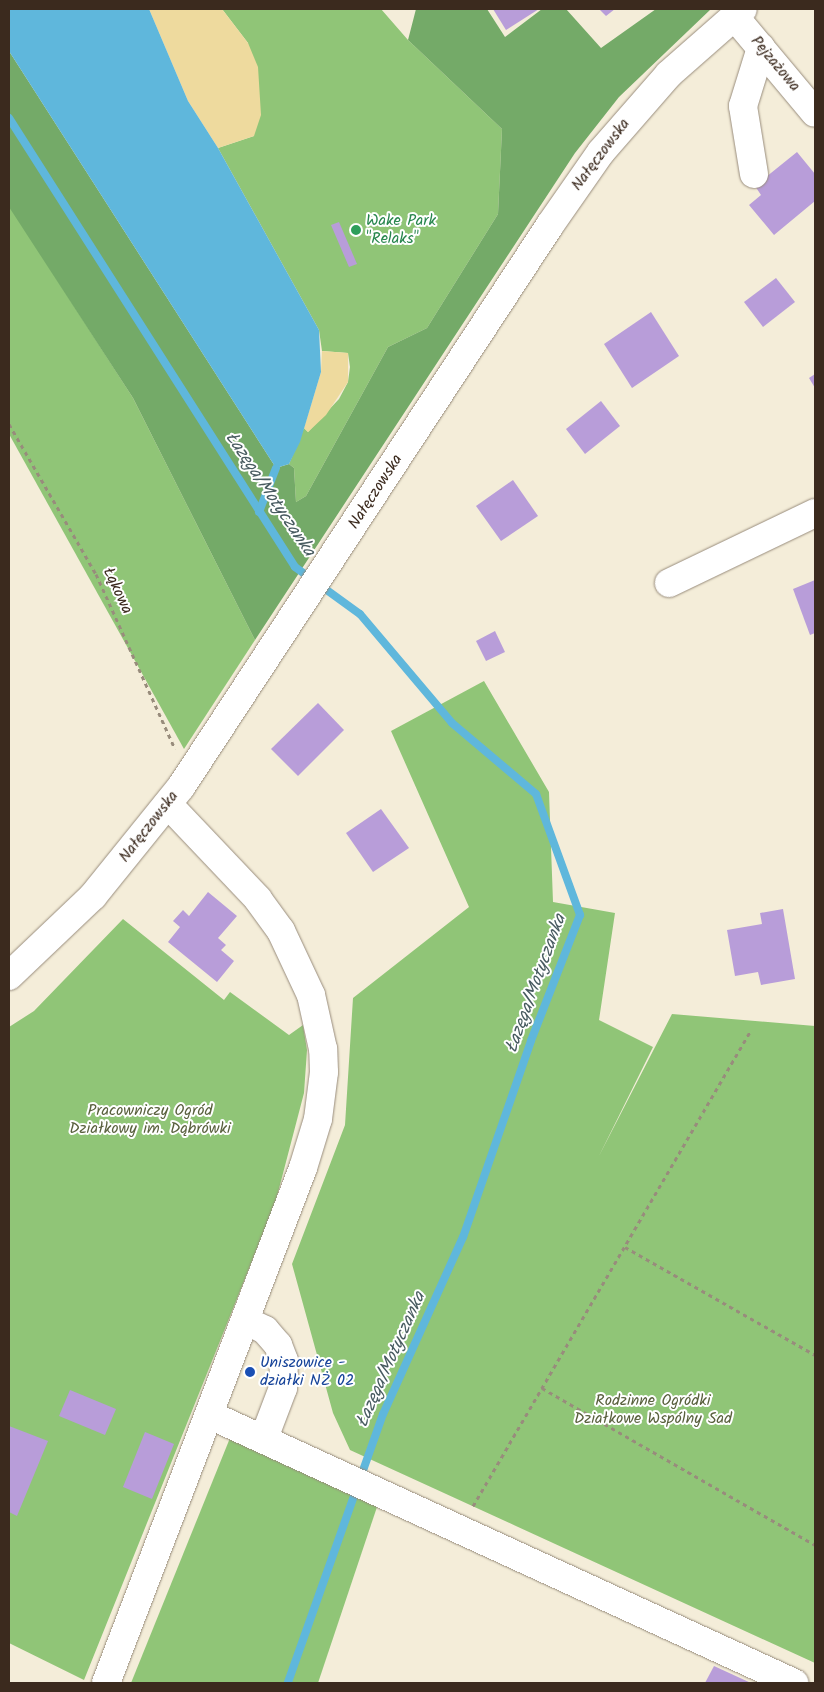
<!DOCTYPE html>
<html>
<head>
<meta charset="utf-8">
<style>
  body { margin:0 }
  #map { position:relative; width:824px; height:1692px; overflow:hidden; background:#f4edd9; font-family:Kalam,sans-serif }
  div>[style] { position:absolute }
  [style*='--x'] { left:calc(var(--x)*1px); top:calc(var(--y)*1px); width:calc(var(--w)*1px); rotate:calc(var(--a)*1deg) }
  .green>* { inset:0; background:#90c577 }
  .forest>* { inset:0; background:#74aa68 }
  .sand>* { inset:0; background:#eeda9e }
  .water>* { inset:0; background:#5fb7dc }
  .stream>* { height:8px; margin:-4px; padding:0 4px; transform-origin:4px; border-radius:4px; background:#5fb7dc }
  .building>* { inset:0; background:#b89dd9 }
  .path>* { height:3px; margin-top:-1.5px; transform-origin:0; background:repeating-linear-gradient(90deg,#988c7c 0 4px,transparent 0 8px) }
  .roads { filter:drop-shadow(0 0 1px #988c7c) drop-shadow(0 0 1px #988c7c) }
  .minor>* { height:28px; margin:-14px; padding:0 14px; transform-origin:14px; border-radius:14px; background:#fff }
  .major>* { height:28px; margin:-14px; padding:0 14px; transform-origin:14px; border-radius:14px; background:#fff }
  .dots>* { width:14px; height:14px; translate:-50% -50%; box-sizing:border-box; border:2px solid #fff; border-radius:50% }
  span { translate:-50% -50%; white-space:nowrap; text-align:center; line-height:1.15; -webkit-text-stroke:4px #fff; paint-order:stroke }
  .street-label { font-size:16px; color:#3b2a1e }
  .leisure-label { font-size:16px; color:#27864d }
  .left { translate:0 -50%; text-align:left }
  .park-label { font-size:16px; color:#59603d }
  .transit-label { font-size:16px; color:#164399 }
  .water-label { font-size:18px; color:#485b60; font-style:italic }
  .frame { position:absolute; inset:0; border:10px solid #3b2a1e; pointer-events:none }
</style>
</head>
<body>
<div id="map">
  <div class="green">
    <div style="clip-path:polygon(222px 9px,381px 9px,408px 40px,502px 129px,498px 214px,427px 328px,388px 347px,306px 496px,296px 502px,294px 468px,289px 464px,304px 428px,308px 432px,339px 399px,348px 382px,350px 367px,348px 353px,322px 351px,319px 330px,218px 148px,254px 136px,248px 43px)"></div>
    <div style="clip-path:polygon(9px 205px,133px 398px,255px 640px,184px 749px,9px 434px)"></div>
    <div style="clip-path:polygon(484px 681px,549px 792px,553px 902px,615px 913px,599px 1020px,653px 1047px,599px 1156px,672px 1014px,815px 1026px,815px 1663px,350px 1450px,333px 1413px,292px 1264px,345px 1125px,353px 998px,469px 907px,391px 731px)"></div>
    <div style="clip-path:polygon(123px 919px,224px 1000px,230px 992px,289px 1035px,303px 1025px,307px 1050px,304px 1093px,275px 1204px,84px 1680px,9px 1643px,9px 1027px,34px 1011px)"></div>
    <div style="clip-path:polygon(230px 1438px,379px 1501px,318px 1683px,131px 1683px)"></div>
  </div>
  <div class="forest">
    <div style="clip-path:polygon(416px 9px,487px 9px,505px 37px,542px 9px,566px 9px,601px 48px,656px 9px,711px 9px,619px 97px,575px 153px,255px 640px,133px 398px,9px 207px,9px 51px,276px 468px,289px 464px,294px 468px,296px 502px,306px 496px,388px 347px,427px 328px,498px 214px,502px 129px,408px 40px)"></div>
  </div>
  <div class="sand">
    <div style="clip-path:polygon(149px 9px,222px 9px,248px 43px,258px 67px,261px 115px,254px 136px,218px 148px,188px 101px)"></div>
    <div style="clip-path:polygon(322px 351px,348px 353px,348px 382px,326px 415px,308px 432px,304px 428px,321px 372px)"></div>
  </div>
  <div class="water">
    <div style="clip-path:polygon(9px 9px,149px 9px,188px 101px,218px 148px,319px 330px,321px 372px,300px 442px,289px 464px,276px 468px,9px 51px)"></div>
  </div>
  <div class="stream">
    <div style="--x:9;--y:118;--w:532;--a:57.5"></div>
    <div style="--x:295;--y:567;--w:80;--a:35.9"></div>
    <div style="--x:360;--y:614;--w:143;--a:49.8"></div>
    <div style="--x:452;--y:723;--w:110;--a:40.2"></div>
    <div style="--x:536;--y:794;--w:129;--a:70"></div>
    <div style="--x:580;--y:915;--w:135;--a:111.3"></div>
    <div style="--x:531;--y:1041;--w:207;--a:109.1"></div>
    <div style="--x:463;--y:1237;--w:194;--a:114.3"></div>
    <div style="--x:383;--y:1414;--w:285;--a:109.5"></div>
    <div style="--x:259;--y:512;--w:47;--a:-68.9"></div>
  </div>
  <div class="building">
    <div style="clip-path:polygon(493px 9px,539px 9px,506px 30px)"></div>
    <div style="clip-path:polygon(599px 9px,615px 9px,606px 16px)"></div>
    <div style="clip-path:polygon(797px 152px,815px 174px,815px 201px,774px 235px,749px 205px,761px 195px,755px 186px)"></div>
    <div style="clip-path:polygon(339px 222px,357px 264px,349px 267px,331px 225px)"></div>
    <div style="clip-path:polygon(776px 278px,795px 302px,763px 327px,744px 302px)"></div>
    <div style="clip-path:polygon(651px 312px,679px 356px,632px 388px,604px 344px)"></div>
    <div style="clip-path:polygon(815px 374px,815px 388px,809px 378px)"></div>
    <div style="clip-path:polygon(601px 401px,620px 426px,585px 454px,566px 429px)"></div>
    <div style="clip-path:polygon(513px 480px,538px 516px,501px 541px,476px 506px)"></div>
    <div style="clip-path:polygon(815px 580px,815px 633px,810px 635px,793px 589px)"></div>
    <div style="clip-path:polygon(495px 631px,505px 652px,486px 661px,476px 641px)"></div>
    <div style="clip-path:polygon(318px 703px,344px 730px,298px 776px,271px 749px)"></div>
    <div style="clip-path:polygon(381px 809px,409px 848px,373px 872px,346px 833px)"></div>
    <div style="clip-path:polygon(208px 892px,237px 916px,218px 938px,226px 945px,221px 950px,234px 961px,217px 982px,168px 942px,180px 927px,173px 921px,183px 910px,189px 916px)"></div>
    <div style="clip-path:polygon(783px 909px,795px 979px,761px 985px,758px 972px,735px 976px,727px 930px,762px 924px,760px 913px)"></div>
    <div style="clip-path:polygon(70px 1390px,116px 1409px,105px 1435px,59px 1416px)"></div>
    <div style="clip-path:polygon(9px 1426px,48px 1441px,17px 1516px,9px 1512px)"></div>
    <div style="clip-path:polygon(145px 1432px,174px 1444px,152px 1499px,123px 1487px)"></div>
    <div style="clip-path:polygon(714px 1666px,751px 1683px,705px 1683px)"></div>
  </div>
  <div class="path">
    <div style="--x:9;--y:424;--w:173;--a:59.9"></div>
    <div style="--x:96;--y:574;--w:192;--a:65.7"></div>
    <div style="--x:625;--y:1247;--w:219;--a:29.6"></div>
    <div style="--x:542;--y:1388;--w:315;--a:29.9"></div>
    <div style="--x:473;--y:1506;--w:551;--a:-59.71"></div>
  </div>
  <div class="roads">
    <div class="minor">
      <div style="--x:734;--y:16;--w:126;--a:50.1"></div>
      <div style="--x:754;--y:174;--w:69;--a:-99.2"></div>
      <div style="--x:743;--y:106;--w:61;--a:-72.8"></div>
      <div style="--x:669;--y:583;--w:162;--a:-25.6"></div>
      <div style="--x:246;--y:1321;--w:21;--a:25"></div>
      <div style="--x:265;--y:1330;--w:20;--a:49"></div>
      <div style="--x:278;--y:1345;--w:17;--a:69"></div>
      <div style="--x:284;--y:1361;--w:27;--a:92"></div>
      <div style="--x:283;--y:1388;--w:53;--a:110.8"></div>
      <div style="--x:210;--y:1415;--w:643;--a:24.65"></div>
      <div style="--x:106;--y:1683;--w:551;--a:-69.07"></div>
      <div style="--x:303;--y:1168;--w:51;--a:-73"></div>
      <div style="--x:318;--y:1119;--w:47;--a:-82.7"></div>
      <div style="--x:324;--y:1072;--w:23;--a:-92"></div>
      <div style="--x:323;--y:1049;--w:55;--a:-102.5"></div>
      <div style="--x:311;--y:995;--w:71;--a:-115.1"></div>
      <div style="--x:281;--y:931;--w:39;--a:-126"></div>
      <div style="--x:258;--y:899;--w:131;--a:-133.5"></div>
    </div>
    <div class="major">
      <div style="--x:9;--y:976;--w:116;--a:-43.6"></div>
      <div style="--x:93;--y:896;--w:140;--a:-51.1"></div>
      <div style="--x:181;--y:787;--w:672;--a:-56.71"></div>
      <div style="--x:550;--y:225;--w:89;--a:-55.1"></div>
      <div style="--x:601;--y:152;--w:103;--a:-48.9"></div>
      <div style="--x:669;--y:74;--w:98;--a:-41.3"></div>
    </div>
  </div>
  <div class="dots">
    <div style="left:356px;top:230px;background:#2e9e5b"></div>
    <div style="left:250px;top:1372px;background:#1a4fb4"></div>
  </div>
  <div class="street-label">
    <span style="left:775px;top:64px;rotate:50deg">Pejzażowa</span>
    <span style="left:601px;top:155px;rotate:-53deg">Nałęczowska</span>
    <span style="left:376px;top:492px;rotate:-57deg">Nałęczowska</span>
    <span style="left:117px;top:591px;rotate:65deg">Łąkowa</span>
    <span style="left:149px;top:827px;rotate:-52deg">Nałęczowska</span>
  </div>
  <div class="leisure-label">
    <span class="left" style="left:366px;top:230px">Wake Park<br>"Relaks"</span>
  </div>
  <div class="park-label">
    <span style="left:150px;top:1120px">Pracowniczy Ogród<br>Działkowy im. Dąbrówki</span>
    <span style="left:653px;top:1410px">Rodzinne Ogródki<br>Działkowe Wspólny Sad</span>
  </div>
  <div class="transit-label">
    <span class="left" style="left:260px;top:1372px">Uniszowice -<br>działki NŻ 02</span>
  </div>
  <div class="water-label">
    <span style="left:269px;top:495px;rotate:56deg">Łazęga/Motyczanka</span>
    <span style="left:537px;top:984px;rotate:-70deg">Łazęga/Motyczanka</span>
    <span style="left:392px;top:1360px;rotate:-66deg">Łazęga/Motyczanka</span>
  </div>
  <div class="frame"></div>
</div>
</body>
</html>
